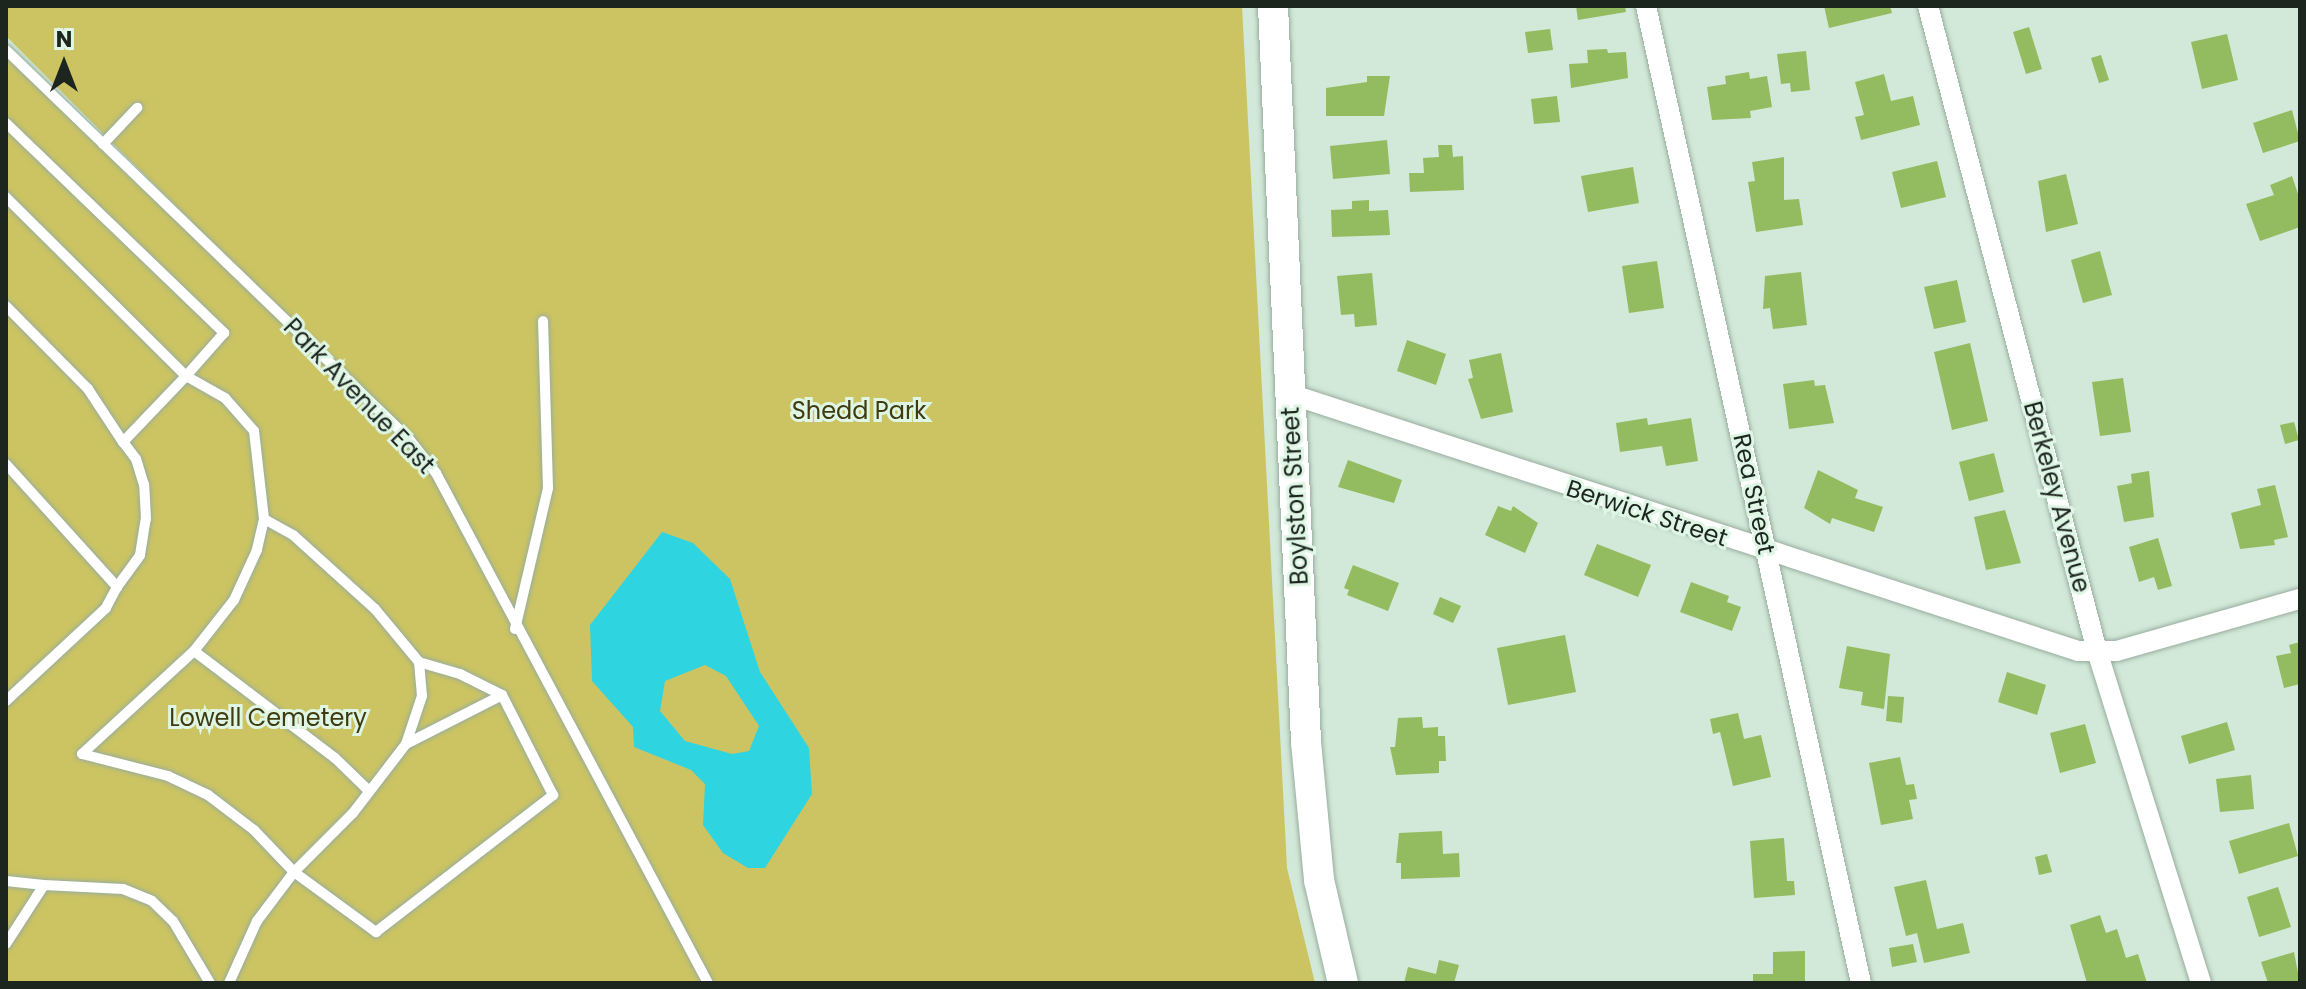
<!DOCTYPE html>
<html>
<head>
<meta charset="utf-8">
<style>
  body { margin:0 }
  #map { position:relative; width:2306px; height:989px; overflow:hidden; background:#d2e8d8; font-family:Poppins,sans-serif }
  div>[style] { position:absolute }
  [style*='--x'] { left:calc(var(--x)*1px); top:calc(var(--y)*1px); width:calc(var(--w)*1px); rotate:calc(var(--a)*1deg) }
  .green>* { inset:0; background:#ccc462 }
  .water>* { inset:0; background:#2ed4e0 }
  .building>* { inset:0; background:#93bb60 }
  .roads { filter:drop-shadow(0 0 2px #98ad9d) drop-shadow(0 0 2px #98ad9d) }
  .lane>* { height:10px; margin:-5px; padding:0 5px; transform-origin:5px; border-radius:5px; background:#fff }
  .street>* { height:20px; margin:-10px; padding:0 10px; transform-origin:10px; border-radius:10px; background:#fff }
  .secondary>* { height:30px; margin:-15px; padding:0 15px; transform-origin:15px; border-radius:15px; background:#fff }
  span { translate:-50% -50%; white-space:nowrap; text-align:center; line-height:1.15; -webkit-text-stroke:6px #dff6e5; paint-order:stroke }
  .street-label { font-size:24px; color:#1d251f }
  .park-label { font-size:24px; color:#3f3b0e }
  .frame { position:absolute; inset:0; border:8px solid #1d251f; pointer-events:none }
  .north { position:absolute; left:24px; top:24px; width:80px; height:80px; -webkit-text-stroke:6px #dff6e5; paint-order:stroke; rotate:0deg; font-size:22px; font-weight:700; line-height:32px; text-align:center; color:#1d251f }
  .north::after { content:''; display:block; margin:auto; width:28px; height:36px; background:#1d251f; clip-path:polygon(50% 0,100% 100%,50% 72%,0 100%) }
</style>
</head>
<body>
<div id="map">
  <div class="green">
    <div style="clip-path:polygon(6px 6px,1242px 6px,1287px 868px,1315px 983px,6px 983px,6px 50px,362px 393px,6px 36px)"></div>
  </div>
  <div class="water">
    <div style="clip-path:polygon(evenodd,662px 532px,693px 543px,730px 579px,760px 672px,809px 748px,812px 794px,765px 868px,748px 868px,723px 853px,703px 825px,705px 784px,691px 770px,634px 747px,633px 727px,592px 681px,590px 625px,662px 532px,705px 665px,726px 676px,759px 726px,749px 751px,732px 754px,685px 741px,660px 711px,665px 681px,705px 665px)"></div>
  </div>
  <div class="building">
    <div style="clip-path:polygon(1576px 6px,1625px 6px,1626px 12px,1578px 20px)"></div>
    <div style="clip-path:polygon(1824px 6px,1890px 6px,1892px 13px,1829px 28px)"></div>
    <div style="clip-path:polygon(2029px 27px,2042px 69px,2026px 74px,2013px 32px)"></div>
    <div style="clip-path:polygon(1550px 29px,1553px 50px,1528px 53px,1525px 32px)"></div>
    <div style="clip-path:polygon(2227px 34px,2238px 80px,2202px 89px,2191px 42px)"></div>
    <div style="clip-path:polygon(1607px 49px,1608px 53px,1626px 52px,1628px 78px,1571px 88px,1569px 64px,1588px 63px,1587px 50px)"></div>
    <div style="clip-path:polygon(1806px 51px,1810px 90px,1791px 92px,1790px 83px,1781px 84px,1777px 54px)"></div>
    <div style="clip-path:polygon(2101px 55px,2109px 80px,2099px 83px,2091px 58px)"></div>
    <div style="clip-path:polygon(1749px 72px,1750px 79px,1767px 76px,1772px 107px,1750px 111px,1751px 118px,1712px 120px,1707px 87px,1726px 84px,1725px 76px)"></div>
    <div style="clip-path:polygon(1884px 74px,1891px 101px,1913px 96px,1920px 125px,1861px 140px,1855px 117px,1864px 115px,1855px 82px)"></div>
    <div style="clip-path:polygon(1367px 76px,1390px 76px,1384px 116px,1326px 116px,1326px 88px,1367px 82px)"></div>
    <div style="clip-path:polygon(1557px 96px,1560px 122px,1534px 124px,1531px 99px)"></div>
    <div style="clip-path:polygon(2292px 110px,2300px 141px,2263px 153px,2253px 123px)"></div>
    <div style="clip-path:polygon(1387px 140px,1390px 174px,1333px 179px,1330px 146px)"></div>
    <div style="clip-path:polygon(1438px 145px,1452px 145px,1453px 157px,1463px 156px,1464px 190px,1410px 192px,1409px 173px,1424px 173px,1423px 158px,1439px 157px)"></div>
    <div style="clip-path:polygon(1784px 157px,1784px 200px,1799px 199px,1803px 225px,1756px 232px,1748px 182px,1755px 181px,1752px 162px)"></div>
    <div style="clip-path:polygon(1937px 161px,1946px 197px,1901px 208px,1892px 172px)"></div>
    <div style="clip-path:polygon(1633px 167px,1639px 203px,1588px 212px,1581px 176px)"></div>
    <div style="clip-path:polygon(2066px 174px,2078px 224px,2046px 232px,2038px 181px)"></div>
    <div style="clip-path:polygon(2292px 176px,2300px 200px,2300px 227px,2260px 241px,2246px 204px,2274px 195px,2270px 185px)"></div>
    <div style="clip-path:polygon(1369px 200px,1369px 211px,1388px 210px,1390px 235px,1332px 237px,1331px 210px,1352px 209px,1352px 201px)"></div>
    <div style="clip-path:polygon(2100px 251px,2112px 295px,2083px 303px,2071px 260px)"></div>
    <div style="clip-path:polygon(1657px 261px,1664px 308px,1629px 313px,1622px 266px)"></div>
    <div style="clip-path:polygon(1801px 272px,1807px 325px,1773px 329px,1770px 308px,1763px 309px,1765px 276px)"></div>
    <div style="clip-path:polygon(1372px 273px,1377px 325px,1355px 327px,1354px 314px,1341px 315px,1337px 276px)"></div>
    <div style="clip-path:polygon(1957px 280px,1966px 322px,1934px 329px,1924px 287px)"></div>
    <div style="clip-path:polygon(1407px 340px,1446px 354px,1436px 385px,1397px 371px)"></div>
    <div style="clip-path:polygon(1970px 343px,1988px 421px,1952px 430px,1934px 352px)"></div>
    <div style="clip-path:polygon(1501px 353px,1513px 412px,1481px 419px,1468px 379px,1473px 378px,1469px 360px)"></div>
    <div style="clip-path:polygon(2123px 378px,2131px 432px,2100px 436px,2092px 382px)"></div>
    <div style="clip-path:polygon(1814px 380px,1815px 386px,1825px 385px,1834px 423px,1789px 429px,1783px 384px)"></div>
    <div style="clip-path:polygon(1647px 418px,1648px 425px,1691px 418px,1698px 461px,1666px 466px,1662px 446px,1620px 452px,1616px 423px)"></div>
    <div style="clip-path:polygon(2294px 422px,2299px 440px,2285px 444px,2280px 425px)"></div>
    <div style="clip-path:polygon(1994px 453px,2004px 492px,1969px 501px,1959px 462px)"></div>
    <div style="clip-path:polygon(1348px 460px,1402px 480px,1394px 503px,1338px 487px)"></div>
    <div style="clip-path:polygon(1818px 470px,1858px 490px,1855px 498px,1883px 507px,1874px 532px,1832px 518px,1830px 524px,1804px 508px)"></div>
    <div style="clip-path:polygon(2149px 471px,2154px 517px,2124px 522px,2117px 486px,2132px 483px,2131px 474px)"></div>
    <div style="clip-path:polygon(2275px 485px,2288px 537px,2274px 540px,2275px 545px,2240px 549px,2231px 513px,2261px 505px,2257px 489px)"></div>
    <div style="clip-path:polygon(1498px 506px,1511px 511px,1513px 506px,1538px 523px,1525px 553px,1485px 535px)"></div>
    <div style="clip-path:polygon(2005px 510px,2021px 563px,1986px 570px,1974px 517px)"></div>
    <div style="clip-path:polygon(2158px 538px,2172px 586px,2158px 590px,2154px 577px,2139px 582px,2129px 547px)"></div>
    <div style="clip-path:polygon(1597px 544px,1651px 565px,1638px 597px,1584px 575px)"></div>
    <div style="clip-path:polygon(1353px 565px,1399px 583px,1388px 611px,1347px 595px,1349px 590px,1344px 588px)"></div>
    <div style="clip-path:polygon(1691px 582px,1729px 596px,1727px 602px,1741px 607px,1732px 631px,1680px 612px)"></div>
    <div style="clip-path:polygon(1440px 597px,1461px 606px,1453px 623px,1433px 614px)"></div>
    <div style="clip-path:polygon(1565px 635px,1576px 692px,1508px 705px,1497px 648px)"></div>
    <div style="clip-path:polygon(2300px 642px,2300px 684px,2284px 688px,2276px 656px,2291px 653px,2289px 645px)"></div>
    <div style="clip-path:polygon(1847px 646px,1890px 654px,1884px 709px,1861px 705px,1863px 692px,1839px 688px)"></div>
    <div style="clip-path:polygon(2007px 672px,2046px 685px,2037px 715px,1998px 702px)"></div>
    <div style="clip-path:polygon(1888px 696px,1904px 697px,1902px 723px,1886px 721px)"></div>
    <div style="clip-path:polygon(1738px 713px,1744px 739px,1761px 735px,1771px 777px,1733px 786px,1720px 732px,1713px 734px,1710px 719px)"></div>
    <div style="clip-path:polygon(1422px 717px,1423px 728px,1438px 727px,1438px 736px,1445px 736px,1446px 761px,1439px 761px,1439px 773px,1396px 775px,1390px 747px,1395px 747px,1398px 718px)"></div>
    <div style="clip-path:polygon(2227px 722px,2235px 750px,2189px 764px,2181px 736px)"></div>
    <div style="clip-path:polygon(2085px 724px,2096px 763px,2060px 773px,2050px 733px)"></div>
    <div style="clip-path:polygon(1900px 757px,1906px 785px,1914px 784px,1917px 799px,1909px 800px,1913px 819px,1881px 825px,1869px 763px)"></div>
    <div style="clip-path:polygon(2251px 775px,2254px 809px,2220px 812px,2216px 779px)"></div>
    <div style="clip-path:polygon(2289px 823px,2298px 856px,2239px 874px,2229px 841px)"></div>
    <div style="clip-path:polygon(1442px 831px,1443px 854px,1459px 853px,1460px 877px,1401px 879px,1401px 863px,1396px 863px,1399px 833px)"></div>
    <div style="clip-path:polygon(1784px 838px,1787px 881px,1794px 881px,1795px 895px,1754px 898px,1750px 841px)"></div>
    <div style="clip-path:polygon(2047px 854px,2052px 872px,2039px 875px,2035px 857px)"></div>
    <div style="clip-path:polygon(1926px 880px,1937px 929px,1963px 923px,1970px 953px,1924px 963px,1917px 933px,1906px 936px,1894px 887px)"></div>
    <div style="clip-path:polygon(2278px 887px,2291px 927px,2259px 937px,2247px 897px)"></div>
    <div style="clip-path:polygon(2100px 915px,2106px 933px,2117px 929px,2126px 958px,2138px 954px,2147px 983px,2087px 983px,2070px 925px)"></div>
    <div style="clip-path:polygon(1913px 944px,1917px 962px,1892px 967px,1889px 948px)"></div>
    <div style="clip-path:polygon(1805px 951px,1805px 983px,1753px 983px,1753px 974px,1773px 974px,1773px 952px)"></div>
    <div style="clip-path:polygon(2294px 952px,2300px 983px,2268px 983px,2261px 962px)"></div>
    <div style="clip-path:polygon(1439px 960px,1459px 965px,1454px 983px,1404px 983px,1408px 967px,1436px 974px)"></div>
  </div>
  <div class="roads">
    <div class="lane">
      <div style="--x:6;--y:50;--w:560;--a:43.99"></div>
      <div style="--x:409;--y:439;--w:43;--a:51.5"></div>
      <div style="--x:436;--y:473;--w:578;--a:61.93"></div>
      <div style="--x:6;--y:123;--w:303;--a:43.9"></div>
      <div style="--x:224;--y:333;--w:57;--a:131.5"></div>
      <div style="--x:186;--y:376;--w:254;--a:-135.2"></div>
      <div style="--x:103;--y:144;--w:50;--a:-46.6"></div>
      <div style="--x:6;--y:306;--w:117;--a:45.3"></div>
      <div style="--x:88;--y:389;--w:64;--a:56.6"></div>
      <div style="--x:6;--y:464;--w:166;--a:47.9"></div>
      <div style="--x:117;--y:587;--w:24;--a:118"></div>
      <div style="--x:106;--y:608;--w:137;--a:137.1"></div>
      <div style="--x:117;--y:587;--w:39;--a:-54"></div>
      <div style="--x:140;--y:555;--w:36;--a:-81"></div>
      <div style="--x:146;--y:519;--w:34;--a:-93"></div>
      <div style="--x:144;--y:485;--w:27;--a:-107"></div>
      <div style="--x:136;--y:459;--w:21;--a:-127"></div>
      <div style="--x:123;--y:442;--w:91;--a:-46.3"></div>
      <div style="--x:186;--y:376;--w:45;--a:29.4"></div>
      <div style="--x:225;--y:398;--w:44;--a:48.7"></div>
      <div style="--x:254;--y:431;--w:89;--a:83.5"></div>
      <div style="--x:264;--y:519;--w:32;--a:103"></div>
      <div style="--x:257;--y:550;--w:55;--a:114.7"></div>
      <div style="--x:234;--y:600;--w:65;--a:128.1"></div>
      <div style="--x:194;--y:651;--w:152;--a:137.4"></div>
      <div style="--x:82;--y:754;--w:89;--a:14.3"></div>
      <div style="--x:168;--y:776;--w:44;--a:25.4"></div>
      <div style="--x:208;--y:795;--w:58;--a:37.3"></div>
      <div style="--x:254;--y:830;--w:58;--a:46.4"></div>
      <div style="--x:294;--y:872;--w:83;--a:-45"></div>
      <div style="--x:353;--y:813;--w:87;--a:-52.5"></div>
      <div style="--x:406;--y:744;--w:51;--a:-71.6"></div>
      <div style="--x:422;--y:696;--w:34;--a:-95"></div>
      <div style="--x:419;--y:662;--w:69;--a:-129.7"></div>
      <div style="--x:375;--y:609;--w:110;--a:-137.9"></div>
      <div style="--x:293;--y:535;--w:33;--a:-151"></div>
      <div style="--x:515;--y:629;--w:145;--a:-76.8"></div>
      <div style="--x:548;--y:488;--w:167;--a:-91.7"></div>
      <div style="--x:194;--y:651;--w:177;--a:37.2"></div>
      <div style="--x:335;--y:758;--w:47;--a:44.1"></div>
      <div style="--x:406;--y:744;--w:108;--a:-27"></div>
      <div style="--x:502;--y:695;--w:47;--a:-153.4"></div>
      <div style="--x:460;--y:674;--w:43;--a:-163.7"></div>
      <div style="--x:6;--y:881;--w:38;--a:6"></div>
      <div style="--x:44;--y:885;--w:70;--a:122.8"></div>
      <div style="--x:44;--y:885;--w:79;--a:2.9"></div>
      <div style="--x:123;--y:889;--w:31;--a:22"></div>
      <div style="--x:152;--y:901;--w:29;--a:44"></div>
      <div style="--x:173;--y:921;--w:72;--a:59.2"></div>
      <div style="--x:229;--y:983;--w:68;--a:-65.7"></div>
      <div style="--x:257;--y:921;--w:61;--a:-52.9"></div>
      <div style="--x:294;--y:872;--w:102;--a:36.2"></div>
      <div style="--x:376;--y:932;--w:224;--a:-37.7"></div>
      <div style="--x:553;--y:795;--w:112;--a:-117"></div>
    </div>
    <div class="street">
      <div style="--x:1646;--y:6;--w:1000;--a:77.59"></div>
      <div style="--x:1928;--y:6;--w:667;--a:75.32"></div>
      <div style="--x:2097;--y:651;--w:348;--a:72.6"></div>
      <div style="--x:1290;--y:394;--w:829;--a:18.06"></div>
      <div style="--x:2078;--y:651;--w:39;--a:0"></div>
      <div style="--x:2117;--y:651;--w:190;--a:-15.9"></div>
    </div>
    <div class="secondary">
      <div style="--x:1273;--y:6;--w:737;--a:87.43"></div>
      <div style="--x:1306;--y:742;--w:139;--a:84.6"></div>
      <div style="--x:1319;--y:880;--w:106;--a:76.9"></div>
    </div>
  </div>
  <div class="street-label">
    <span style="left:359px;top:396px;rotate:46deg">Park Avenue East</span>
    <span style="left:1754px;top:494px;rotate:78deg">Rea Street</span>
    <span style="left:1295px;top:496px;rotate:-93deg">Boylston Street</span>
    <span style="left:2057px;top:497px;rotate:75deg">Berkeley Avenue</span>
    <span style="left:1647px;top:513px;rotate:18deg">Berwick Street</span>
  </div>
  <div class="park-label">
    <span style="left:859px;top:411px">Shedd Park</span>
    <span style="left:268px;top:718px">Lowell Cemetery</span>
  </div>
  <div class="frame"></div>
  <div class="north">N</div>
</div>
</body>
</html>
